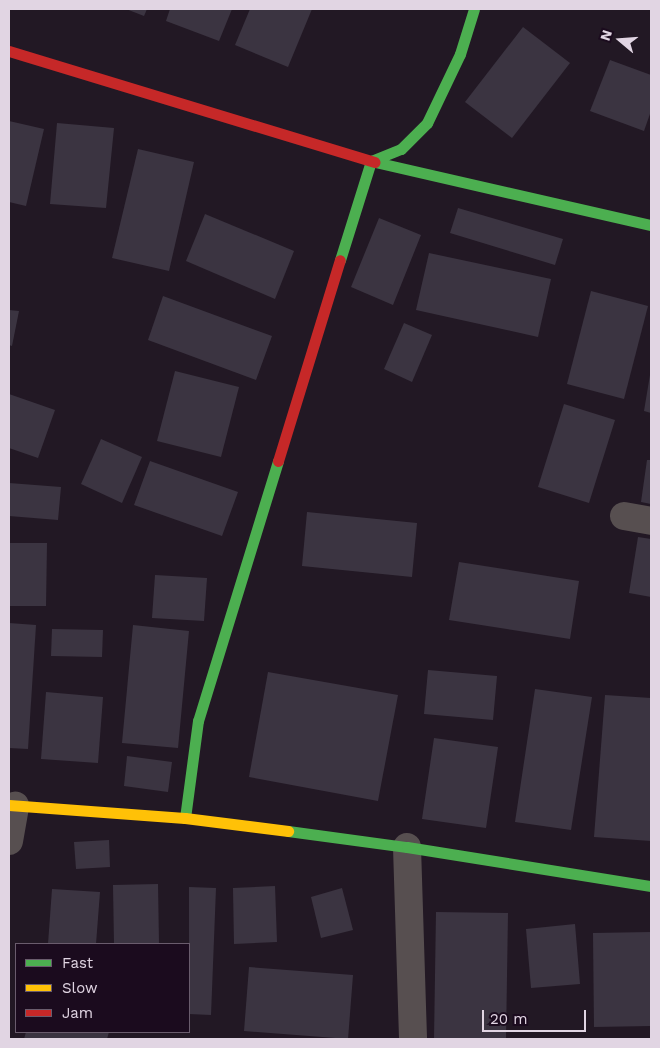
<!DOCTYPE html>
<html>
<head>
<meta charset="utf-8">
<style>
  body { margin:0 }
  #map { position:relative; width:660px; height:1048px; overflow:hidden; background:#221824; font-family:"Work Sans",sans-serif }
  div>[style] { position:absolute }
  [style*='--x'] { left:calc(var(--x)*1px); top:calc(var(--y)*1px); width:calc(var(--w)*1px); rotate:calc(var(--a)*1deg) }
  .building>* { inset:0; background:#3b3441 }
  .street>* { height:28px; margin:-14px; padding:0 14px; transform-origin:14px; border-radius:14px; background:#574f50 }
  .fast>* { height:11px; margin:-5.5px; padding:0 5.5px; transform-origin:5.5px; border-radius:5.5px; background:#4caf50 }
  .slow>* { height:11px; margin:-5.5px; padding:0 5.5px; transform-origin:5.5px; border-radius:5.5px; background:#ffc107 }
  .jam>* { height:11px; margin:-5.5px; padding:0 5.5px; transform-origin:5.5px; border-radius:5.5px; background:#c62828 }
  span { translate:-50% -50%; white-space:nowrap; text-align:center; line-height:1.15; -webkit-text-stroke:5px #1b0b1e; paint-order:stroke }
  .frame { position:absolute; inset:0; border:10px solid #e1d5e3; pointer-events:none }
  .legend { position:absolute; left:15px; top:943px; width:175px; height:90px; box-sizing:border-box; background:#1b0b1e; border:1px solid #6a5c6d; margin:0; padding:6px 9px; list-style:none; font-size:15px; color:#e1d5e3 }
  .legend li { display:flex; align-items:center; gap:10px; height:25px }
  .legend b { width:25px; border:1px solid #6a5c6d }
  .north { position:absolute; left:595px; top:15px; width:50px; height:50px; -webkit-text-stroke:4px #1b0b1e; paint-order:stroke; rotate:288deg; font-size:14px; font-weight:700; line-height:20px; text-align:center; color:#e1d5e3 }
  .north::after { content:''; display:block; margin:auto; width:18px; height:22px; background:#e1d5e3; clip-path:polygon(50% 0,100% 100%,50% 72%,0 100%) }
  .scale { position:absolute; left:482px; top:1010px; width:104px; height:22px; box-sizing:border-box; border:2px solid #e1d5e3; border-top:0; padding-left:6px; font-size:15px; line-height:18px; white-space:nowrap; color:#e1d5e3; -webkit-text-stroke:4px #1b0b1e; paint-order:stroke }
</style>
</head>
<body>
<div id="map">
  <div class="building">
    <div style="clip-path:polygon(126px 9px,147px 9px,144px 16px)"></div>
    <div style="clip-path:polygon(170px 9px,232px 9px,219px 41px,166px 21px)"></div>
    <div style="clip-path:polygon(250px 9px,312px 9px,288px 67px,235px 45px)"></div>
    <div style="clip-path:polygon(523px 27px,570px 63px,512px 138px,465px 102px)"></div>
    <div style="clip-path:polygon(610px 60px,651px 75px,651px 111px,644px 131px,590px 111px)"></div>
    <div style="clip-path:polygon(9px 121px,44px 129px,26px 206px,9px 202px)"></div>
    <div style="clip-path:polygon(57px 123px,114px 128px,106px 208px,50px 204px)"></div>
    <div style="clip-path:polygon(138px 149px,194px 162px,169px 271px,112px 258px)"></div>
    <div style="clip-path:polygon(458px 208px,563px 239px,555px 265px,450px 233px)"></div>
    <div style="clip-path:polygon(205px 214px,294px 251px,275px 299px,186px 261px)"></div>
    <div style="clip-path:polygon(379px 218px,421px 235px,393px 305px,351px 287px)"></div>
    <div style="clip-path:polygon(429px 253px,551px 279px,538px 337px,416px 310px)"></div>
    <div style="clip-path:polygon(591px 291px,648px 306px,624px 399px,567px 384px)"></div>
    <div style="clip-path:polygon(163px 296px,272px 336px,256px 380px,148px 340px)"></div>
    <div style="clip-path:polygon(9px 310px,19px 311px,12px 346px,9px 345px)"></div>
    <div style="clip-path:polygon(404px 323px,432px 335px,412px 382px,384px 369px)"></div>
    <div style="clip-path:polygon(175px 371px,239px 387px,221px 457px,157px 441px)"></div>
    <div style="clip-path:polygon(650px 375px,651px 375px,651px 413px,644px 411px)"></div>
    <div style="clip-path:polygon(9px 394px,55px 410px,38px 458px,9px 448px)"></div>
    <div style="clip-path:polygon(564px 404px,615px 420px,589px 503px,538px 487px)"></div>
    <div style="clip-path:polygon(101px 439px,142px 457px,122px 503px,81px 484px)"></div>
    <div style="clip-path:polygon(647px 460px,651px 460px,651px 504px,641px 502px)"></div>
    <div style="clip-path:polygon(150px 461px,238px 492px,222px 536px,134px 505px)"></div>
    <div style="clip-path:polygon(9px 483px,61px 487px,58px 520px,9px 516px)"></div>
    <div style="clip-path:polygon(307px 512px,417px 523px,412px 577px,302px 566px)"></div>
    <div style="clip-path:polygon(638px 537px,651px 539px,651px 597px,629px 593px)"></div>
    <div style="clip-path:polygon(9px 543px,47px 543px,46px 606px,9px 606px)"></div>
    <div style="clip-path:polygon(459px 562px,579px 581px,570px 639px,449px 620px)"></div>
    <div style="clip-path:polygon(155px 575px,207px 578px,204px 621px,152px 618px)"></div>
    <div style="clip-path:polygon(9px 623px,36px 625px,28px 749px,9px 748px)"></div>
    <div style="clip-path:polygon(133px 625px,189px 631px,178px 748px,122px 743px)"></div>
    <div style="clip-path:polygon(52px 629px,103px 630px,102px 657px,51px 656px)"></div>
    <div style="clip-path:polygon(428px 670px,497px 676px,493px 720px,424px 714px)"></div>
    <div style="clip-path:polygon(268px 672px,398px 695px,378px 801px,249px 777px)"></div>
    <div style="clip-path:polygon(535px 689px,592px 697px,571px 830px,515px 822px)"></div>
    <div style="clip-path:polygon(46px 692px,103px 697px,98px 763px,41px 759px)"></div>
    <div style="clip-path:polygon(605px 695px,651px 698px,651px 841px,594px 837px)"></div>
    <div style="clip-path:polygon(434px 738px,498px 747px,486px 828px,422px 819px)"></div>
    <div style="clip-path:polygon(127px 756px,172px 762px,168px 792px,124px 786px)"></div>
    <div style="clip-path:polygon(109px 840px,110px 867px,76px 869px,74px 842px)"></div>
    <div style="clip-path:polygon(158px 884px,159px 944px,114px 944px,113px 885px)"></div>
    <div style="clip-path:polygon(275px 886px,277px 942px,234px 944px,233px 888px)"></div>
    <div style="clip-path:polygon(189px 887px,216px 888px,211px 1015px,189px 1014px)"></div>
    <div style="clip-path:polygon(342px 888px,353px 930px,321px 938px,311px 897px)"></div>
    <div style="clip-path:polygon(52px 889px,100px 892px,96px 944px,48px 944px)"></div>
    <div style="clip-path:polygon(436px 912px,508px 913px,506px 1039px,434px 1039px)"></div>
    <div style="clip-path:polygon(575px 924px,580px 984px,531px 988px,526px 929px)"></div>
    <div style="clip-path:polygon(651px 932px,651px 1026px,594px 1027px,593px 933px)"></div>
    <div style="clip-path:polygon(249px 967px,353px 975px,348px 1039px,244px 1031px)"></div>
    <div style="clip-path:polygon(26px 1032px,109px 1032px,107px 1039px,24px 1039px)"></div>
  </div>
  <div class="street">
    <div style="--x:624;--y:516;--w:27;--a:10"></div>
    <div style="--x:9;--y:841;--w:36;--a:-80"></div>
    <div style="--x:407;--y:847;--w:192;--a:88.2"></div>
  </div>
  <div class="fast">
    <div style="--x:375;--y:162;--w:283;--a:12.9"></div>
    <div style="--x:340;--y:260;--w:104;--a:-72.6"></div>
    <div style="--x:371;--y:161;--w:32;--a:-22"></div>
    <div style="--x:401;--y:149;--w:37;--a:-45"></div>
    <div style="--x:427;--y:123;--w:76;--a:-64.4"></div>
    <div style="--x:460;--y:54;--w:47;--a:-72.7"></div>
    <div style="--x:185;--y:818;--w:98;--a:-82.4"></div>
    <div style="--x:198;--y:721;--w:272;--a:-72.9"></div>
    <div style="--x:288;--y:831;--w:120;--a:7.7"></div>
    <div style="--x:407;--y:847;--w:247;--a:9.1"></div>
  </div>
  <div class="slow">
    <div style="--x:9;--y:805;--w:176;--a:4.2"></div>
    <div style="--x:185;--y:818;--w:104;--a:7.2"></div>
  </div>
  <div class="jam">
    <div style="--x:9;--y:51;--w:382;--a:16.9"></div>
    <div style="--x:278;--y:461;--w:210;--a:-72.9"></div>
  </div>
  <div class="frame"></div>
  <ul class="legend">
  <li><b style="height:6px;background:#4caf50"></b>Fast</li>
  <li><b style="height:6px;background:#ffc107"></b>Slow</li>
  <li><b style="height:6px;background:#c62828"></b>Jam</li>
  </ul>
  <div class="north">N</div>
  <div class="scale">20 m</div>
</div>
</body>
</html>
